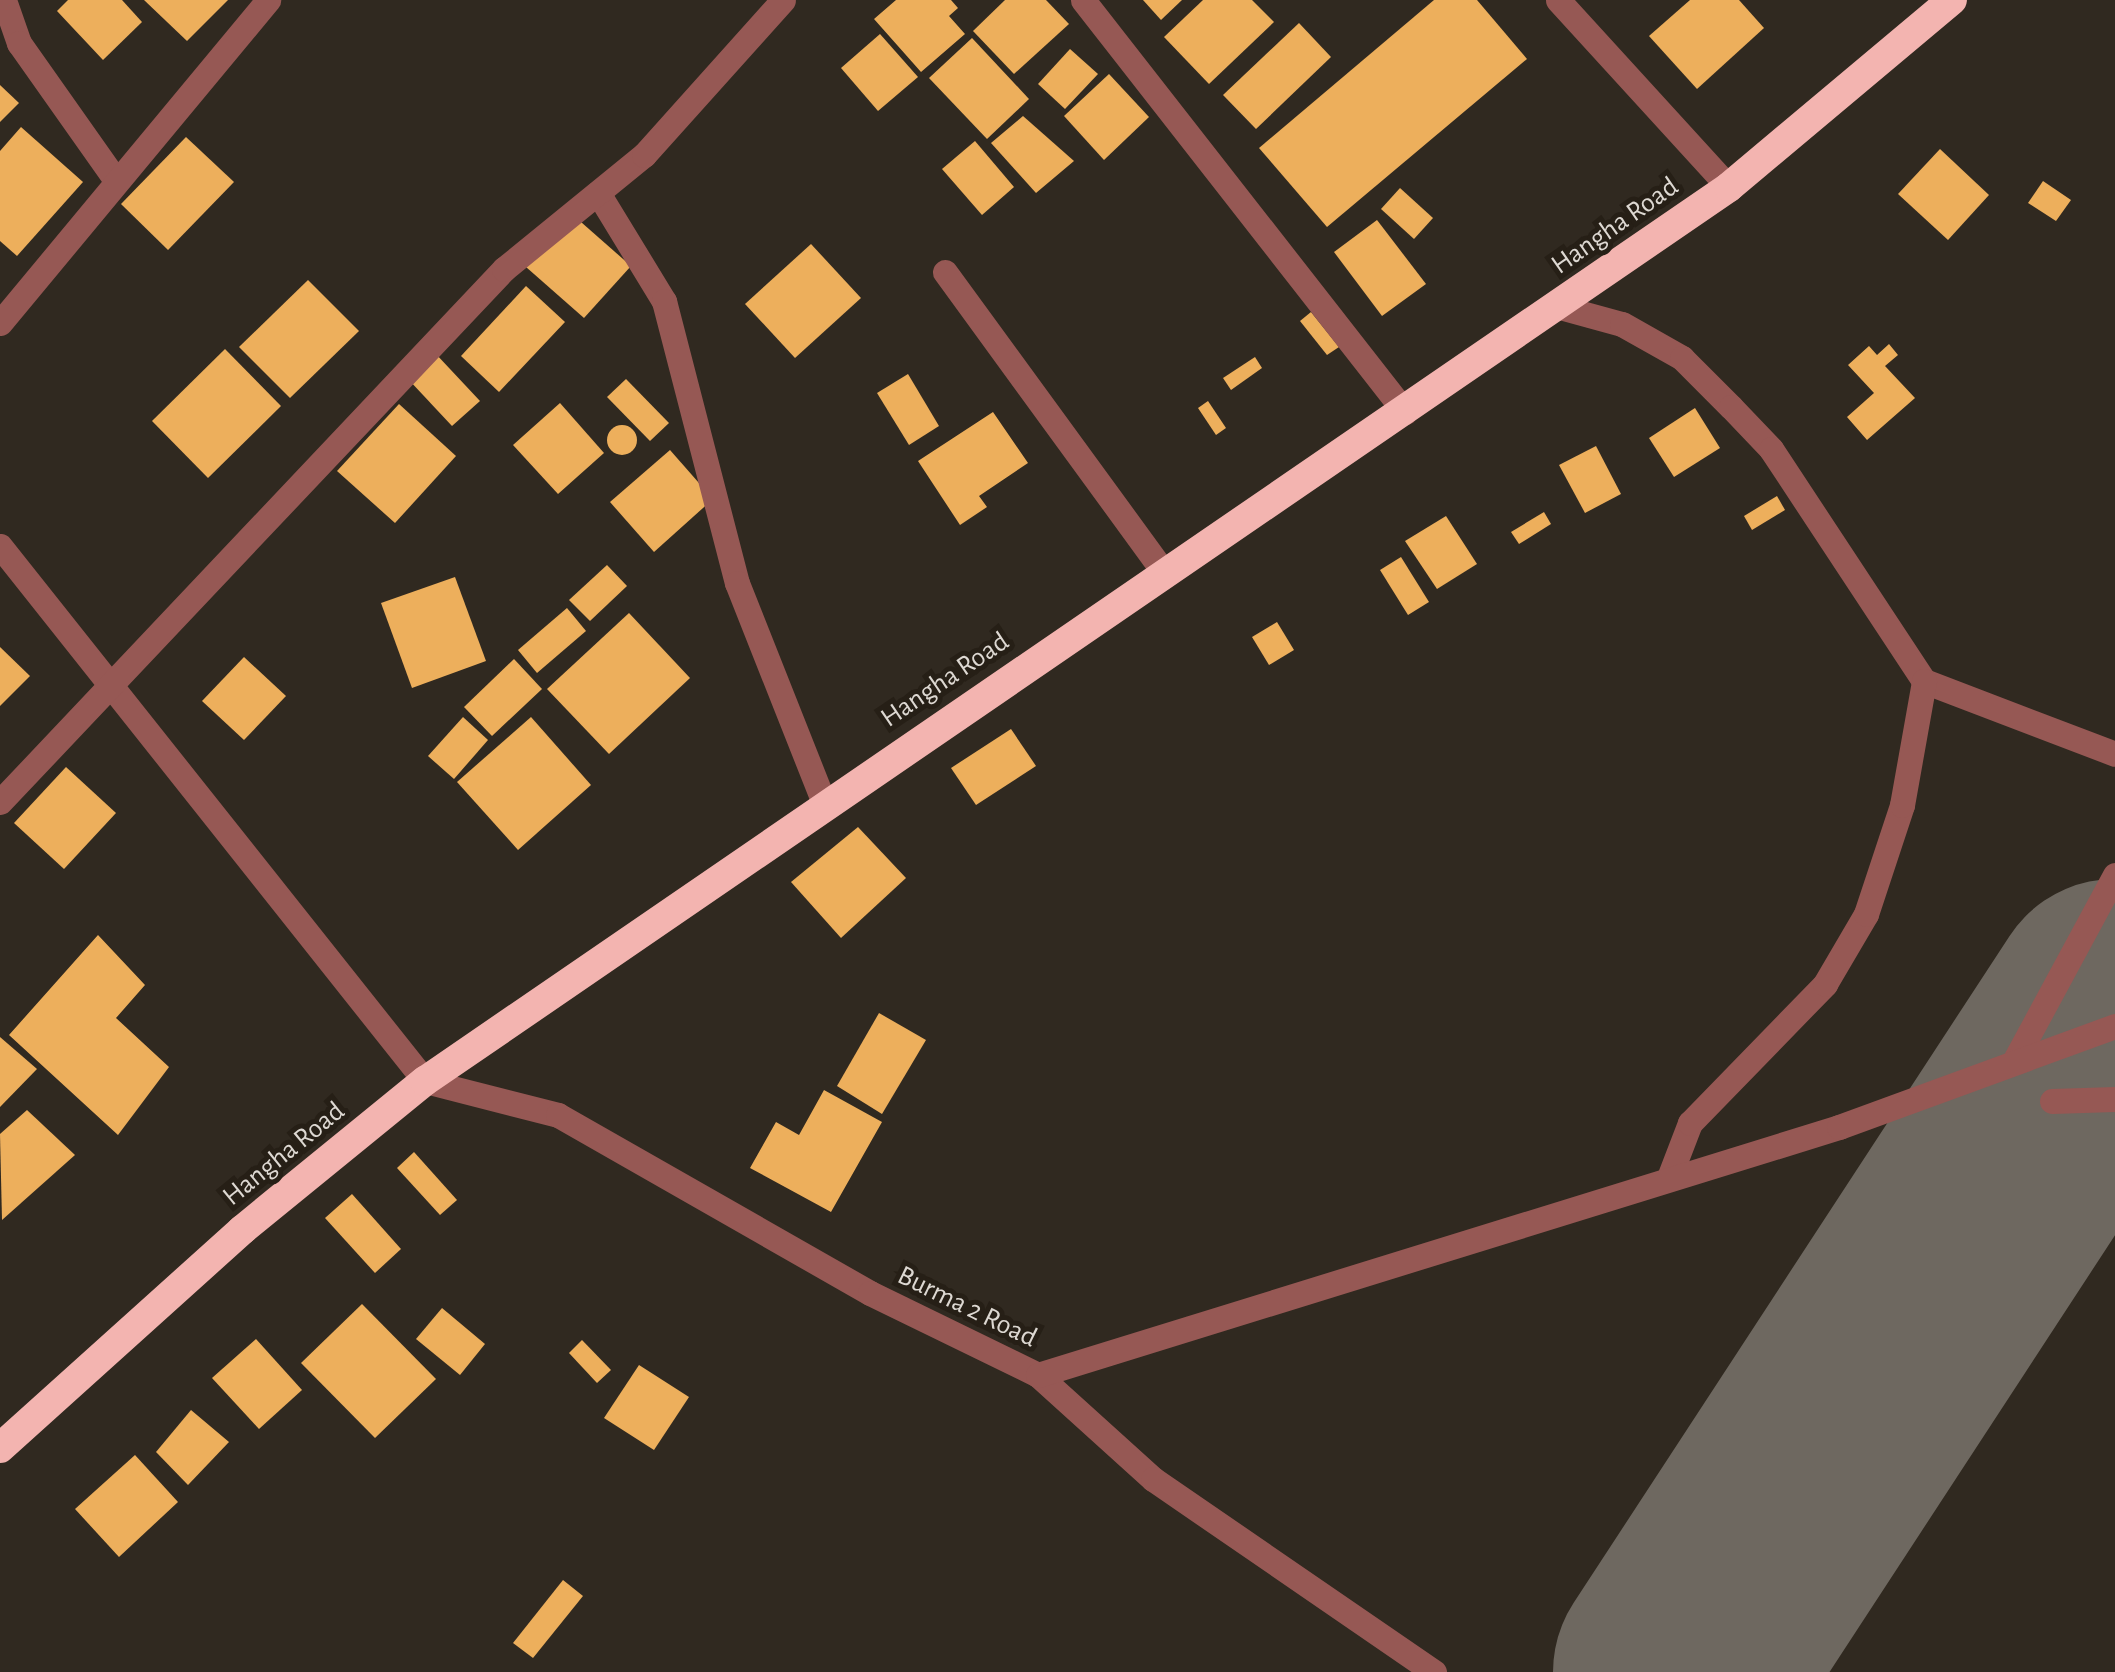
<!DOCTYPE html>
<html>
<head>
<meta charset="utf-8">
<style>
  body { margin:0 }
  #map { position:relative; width:2115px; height:1672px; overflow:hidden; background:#302920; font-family:"Alegreya Sans",sans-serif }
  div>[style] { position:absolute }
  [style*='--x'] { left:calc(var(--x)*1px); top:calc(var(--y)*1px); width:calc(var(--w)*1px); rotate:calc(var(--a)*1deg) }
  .runway>* { height:252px; margin:-126px; padding:0 126px; transform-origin:126px; border-radius:126px; background:#6e6860 }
  .building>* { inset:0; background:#edaf5c }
  .round { border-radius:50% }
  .minor>* { height:25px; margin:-12.5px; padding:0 12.5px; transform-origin:12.5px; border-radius:12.5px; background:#965854 }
  .highway>* { height:30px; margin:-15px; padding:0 15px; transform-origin:15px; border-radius:15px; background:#f3b4b0 }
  span { translate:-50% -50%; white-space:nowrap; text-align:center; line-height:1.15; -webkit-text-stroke:10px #261f16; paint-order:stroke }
  .street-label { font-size:28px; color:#ddd8d2 }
</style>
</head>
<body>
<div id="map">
  <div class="runway">
    <div style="--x:1679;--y:1672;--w:797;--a:-56.83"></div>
  </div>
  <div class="building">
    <div style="clip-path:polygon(68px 0,122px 0,142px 22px,103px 60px,57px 11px)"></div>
    <div style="clip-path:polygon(144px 0,228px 0,187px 41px)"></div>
    <div style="clip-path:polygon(896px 0,951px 0,958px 8px,949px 16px,965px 34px,921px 72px,874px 19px)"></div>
    <div style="clip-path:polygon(1005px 0,1046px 0,1069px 24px,1014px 74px,973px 31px)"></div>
    <div style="clip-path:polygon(1143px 0,1182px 0,1161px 20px)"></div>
    <div style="clip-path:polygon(1203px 0,1252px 0,1274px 22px,1209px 84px,1164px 37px)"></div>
    <div style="clip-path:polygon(1434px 0,1477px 0,1527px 59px,1327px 227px,1259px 148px)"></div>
    <div style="clip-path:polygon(1690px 0,1739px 0,1764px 28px,1697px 89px,1649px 36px)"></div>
    <div style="clip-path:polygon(1299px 23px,1331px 57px,1256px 129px,1223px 95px)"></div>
    <div style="clip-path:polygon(880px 34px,918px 77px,878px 111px,841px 68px)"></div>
    <div style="clip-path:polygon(972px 38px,1029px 99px,987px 139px,929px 78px)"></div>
    <div style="clip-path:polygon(1070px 49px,1098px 74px,1065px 109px,1038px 84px)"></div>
    <div style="clip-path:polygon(1109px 74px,1149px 117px,1104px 160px,1064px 116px)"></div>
    <div style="clip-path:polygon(0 85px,19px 103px,0 122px)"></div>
    <div style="clip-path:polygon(1023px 116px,1074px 161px,1036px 193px,991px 143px)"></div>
    <div style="clip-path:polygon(21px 127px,83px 182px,17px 256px,0 241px,0 151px)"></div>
    <div style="clip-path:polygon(186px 137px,234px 182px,168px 250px,121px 204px)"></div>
    <div style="clip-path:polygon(975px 141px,1014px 187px,982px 215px,942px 169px)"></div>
    <div style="clip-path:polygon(1940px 149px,1989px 195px,1948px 240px,1898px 194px)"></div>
    <div style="clip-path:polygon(2043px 181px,2071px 200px,2056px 221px,2028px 203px)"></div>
    <div style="clip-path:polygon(1400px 188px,1433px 218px,1414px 239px,1381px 209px)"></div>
    <div style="clip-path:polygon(573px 215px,631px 266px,584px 318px,526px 267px)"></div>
    <div style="clip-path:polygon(1377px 220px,1426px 284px,1382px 316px,1334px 252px)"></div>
    <div style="clip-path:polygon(811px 244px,861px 298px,795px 358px,745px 304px)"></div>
    <div style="clip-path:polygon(308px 280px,359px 331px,290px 398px,239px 347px)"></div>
    <div style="clip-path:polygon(526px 286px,565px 322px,499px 392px,461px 356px)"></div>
    <div style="clip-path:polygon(1311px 312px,1339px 347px,1327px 355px,1300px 321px)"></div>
    <div style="clip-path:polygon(1889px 344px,1898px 355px,1885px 366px,1915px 398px,1867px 440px,1847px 417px,1874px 393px,1848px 365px,1869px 346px,1877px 355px)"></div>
    <div style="clip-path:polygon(225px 349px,281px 406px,208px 478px,152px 421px)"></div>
    <div style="clip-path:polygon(435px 353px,480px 401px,452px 426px,408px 379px)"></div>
    <div style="clip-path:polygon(1255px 357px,1262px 368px,1231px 390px,1223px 378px)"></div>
    <div style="clip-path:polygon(908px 374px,939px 426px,909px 445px,877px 393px)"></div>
    <div style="clip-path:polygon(626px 379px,669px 423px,650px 441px,607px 397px)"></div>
    <div style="clip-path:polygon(1208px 401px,1226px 428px,1216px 435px,1198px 408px)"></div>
    <div style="clip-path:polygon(560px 403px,604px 453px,558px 494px,513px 445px)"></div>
    <div style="clip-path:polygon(399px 404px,456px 456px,395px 523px,337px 471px)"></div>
    <div style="clip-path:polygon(1695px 408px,1720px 448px,1674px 477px,1649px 438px)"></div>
    <div style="clip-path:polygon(993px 412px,1028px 463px,979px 496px,987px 507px,960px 525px,918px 461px)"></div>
    <div class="round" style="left:607px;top:425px;width:30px;height:30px"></div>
    <div style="clip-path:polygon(1596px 446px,1621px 494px,1585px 513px,1559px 465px)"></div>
    <div style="clip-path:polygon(670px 450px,713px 499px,654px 552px,610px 502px)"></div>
    <div style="clip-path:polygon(1777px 496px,1785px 510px,1752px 530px,1744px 516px)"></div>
    <div style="clip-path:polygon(1544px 512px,1551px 524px,1519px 544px,1511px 532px)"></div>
    <div style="clip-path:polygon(1446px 516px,1477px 564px,1437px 589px,1405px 541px)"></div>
    <div style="clip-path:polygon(1401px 557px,1429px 602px,1408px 615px,1380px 570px)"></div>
    <div style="clip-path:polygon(607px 565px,627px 586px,590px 621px,569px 600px)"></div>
    <div style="clip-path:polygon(455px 577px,486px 661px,412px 688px,381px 603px)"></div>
    <div style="clip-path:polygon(567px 608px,586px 631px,537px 673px,518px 650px)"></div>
    <div style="clip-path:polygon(629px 613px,690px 678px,609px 754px,547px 689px)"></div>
    <div style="clip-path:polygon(1277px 622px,1294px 650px,1269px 665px,1252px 637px)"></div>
    <div style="clip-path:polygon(0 647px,30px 676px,0 706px)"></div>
    <div style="clip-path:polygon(244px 657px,286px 696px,244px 740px,202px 701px)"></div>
    <div style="clip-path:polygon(514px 659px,542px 689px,492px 736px,464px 707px)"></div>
    <div style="clip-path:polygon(463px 717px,488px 740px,454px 779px,428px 756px)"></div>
    <div style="clip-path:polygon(531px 717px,591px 785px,518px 850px,457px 782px)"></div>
    <div style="clip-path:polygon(1011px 729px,1036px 766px,976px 805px,951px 768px)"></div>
    <div style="clip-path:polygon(66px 767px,116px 813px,64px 869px,14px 823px)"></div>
    <div style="clip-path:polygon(858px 827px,906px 878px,841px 938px,791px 882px)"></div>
    <div style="clip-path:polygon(98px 935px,145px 985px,116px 1018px,169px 1067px,118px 1135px,9px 1035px)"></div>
    <div style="clip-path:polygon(879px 1013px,926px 1040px,882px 1114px,837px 1086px)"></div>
    <div style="clip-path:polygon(0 1037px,37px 1069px,0 1107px)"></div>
    <div style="clip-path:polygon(824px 1090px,882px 1122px,831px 1212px,750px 1168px,776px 1122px,799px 1135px)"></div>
    <div style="clip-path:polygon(27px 1110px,75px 1155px,2px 1220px,0 1134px)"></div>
    <div style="clip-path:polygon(414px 1152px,457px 1200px,440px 1215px,397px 1168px)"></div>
    <div style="clip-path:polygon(352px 1194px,401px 1249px,375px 1273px,325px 1218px)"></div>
    <div style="clip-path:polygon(362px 1304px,436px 1379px,375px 1438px,301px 1363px)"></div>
    <div style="clip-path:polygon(442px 1308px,485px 1344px,460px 1375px,416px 1339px)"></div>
    <div style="clip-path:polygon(256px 1339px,302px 1390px,259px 1429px,212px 1378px)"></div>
    <div style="clip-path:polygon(582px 1340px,611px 1370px,597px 1383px,569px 1353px)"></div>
    <div style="clip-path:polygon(639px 1365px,689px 1397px,654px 1450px,604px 1418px)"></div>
    <div style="clip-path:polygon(191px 1410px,229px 1442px,188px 1485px,156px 1452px)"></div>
    <div style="clip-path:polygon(135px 1455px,178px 1502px,119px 1557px,75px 1509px)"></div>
    <div style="clip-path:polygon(563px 1580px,583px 1596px,533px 1658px,513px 1643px)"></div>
  </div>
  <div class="minor">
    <div style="--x:4;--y:0;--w:46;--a:70.8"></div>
    <div style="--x:19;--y:43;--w:166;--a:54.8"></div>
    <div style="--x:1083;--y:0;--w:523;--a:51.99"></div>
    <div style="--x:1558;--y:0;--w:253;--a:47.6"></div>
    <div style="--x:598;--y:193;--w:127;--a:58.6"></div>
    <div style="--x:664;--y:301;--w:291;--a:75.5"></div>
    <div style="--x:737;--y:583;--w:233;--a:68.4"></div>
    <div style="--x:945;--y:272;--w:371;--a:53.9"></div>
    <div style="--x:1556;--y:306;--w:68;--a:15.3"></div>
    <div style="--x:1622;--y:324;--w:69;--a:29.5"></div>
    <div style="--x:1682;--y:358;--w:69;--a:45"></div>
    <div style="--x:1731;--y:407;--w:58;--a:46.4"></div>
    <div style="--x:1771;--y:449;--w:278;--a:56.6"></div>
    <div style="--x:1924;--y:681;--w:204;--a:20.9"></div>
    <div style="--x:0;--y:323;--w:420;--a:-50.3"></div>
    <div style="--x:0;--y:546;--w:683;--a:51.54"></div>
    <div style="--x:425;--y:1081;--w:137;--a:14.3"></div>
    <div style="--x:558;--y:1115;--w:359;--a:29.7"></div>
    <div style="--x:870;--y:1293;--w:187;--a:26"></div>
    <div style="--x:1038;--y:1375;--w:155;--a:42.1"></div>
    <div style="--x:1153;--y:1479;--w:341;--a:34.5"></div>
    <div style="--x:0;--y:802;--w:734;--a:-46.6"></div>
    <div style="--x:504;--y:269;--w:181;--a:-39.2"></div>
    <div style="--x:644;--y:155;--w:208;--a:-48.1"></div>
    <div style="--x:2016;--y:1058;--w:208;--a:-61.6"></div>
    <div style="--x:2052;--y:1101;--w:63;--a:-1.8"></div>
    <div style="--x:1670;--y:1175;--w:56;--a:-69"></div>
    <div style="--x:1690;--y:1123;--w:194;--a:-45.8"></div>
    <div style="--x:1825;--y:984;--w:81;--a:-59.6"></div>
    <div style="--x:1866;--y:914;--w:115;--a:-71.7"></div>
    <div style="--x:1902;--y:805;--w:126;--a:-79.9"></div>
    <div style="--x:1038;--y:1375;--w:839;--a:-17.2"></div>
    <div style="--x:1839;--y:1127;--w:294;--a:-20.1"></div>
  </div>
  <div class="highway">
    <div style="--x:0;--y:1448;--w:326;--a:-42"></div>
    <div style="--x:242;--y:1230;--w:236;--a:-39.2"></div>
    <div style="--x:425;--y:1081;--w:1581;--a:-34.43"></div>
    <div style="--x:1729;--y:187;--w:291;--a:-40"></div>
  </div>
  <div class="street-label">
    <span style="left:1615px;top:226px;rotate:-35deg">Hangha Road</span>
    <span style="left:945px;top:680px;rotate:-34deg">Hangha Road</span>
    <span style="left:284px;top:1154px;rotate:-39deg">Hangha Road</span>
    <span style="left:967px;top:1307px;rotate:26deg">Burma 2 Road</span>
  </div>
</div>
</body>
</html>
